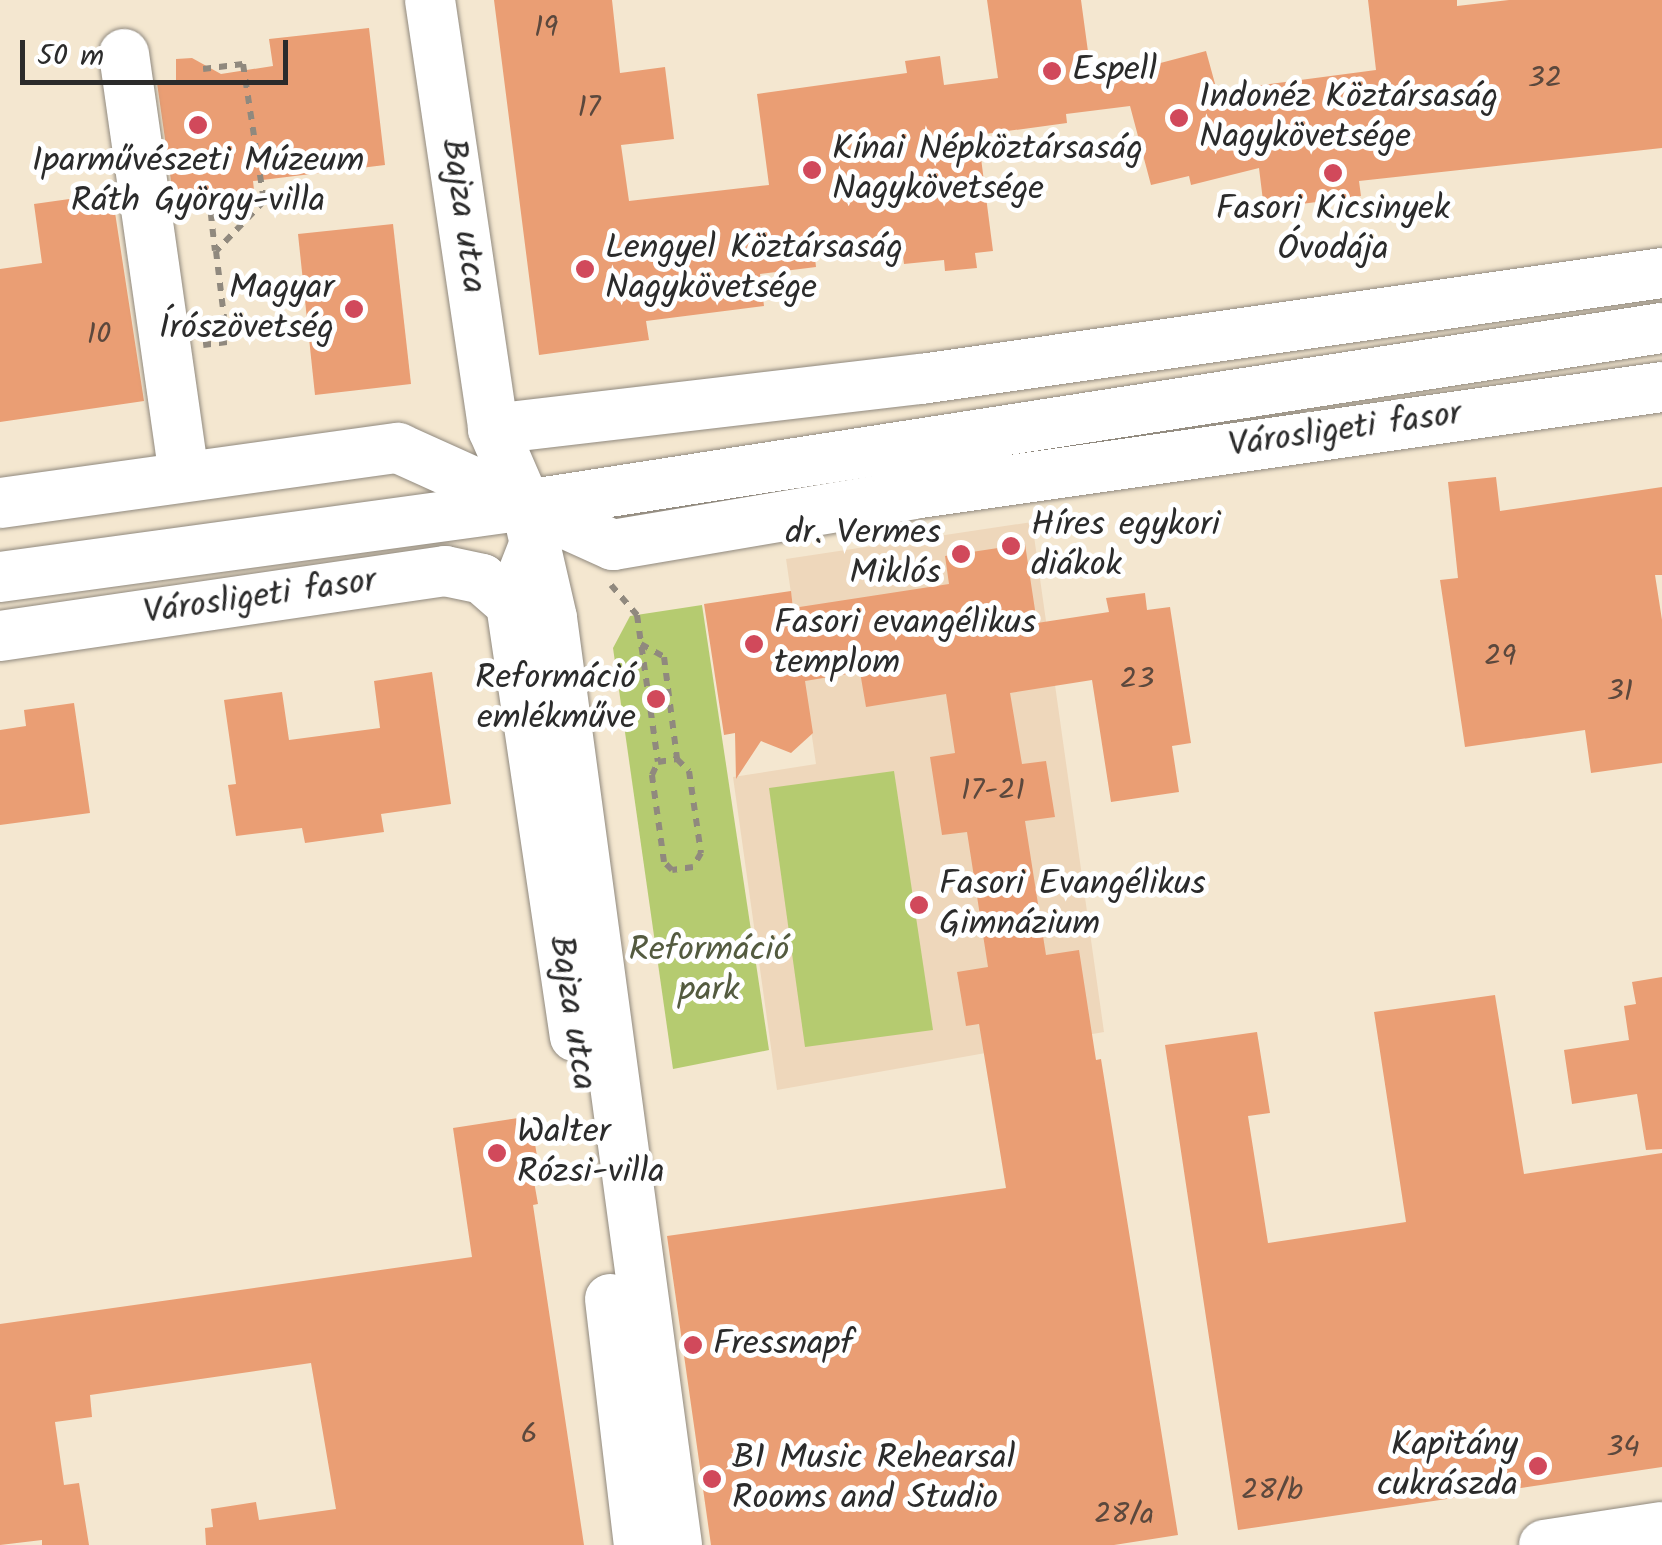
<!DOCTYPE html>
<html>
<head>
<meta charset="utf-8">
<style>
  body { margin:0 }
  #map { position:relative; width:1662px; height:1545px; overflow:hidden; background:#f4e7d0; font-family:Kalam,sans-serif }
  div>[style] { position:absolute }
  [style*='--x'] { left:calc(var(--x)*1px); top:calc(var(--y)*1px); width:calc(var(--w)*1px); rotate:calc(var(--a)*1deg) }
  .built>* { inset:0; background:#eed7bb }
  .green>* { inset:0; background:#b5cb70 }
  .building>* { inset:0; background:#ea9e74 }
  .path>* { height:6px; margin-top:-3px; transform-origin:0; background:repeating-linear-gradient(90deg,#90897e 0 8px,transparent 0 16px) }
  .roads { filter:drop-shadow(0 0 2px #90897e) drop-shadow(0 0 2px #90897e) }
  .minor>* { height:50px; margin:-25px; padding:0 25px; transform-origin:25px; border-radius:25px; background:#fff }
  .dots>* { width:28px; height:28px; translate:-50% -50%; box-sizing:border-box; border:5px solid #fff; border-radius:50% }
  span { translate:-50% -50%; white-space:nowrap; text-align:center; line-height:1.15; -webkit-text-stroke:10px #fff; paint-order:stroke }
  .number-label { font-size:30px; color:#5b483d }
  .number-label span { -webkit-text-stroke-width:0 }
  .poi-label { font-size:35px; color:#2b2b2b }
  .left { translate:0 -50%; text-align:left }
  .right { translate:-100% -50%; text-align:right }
  .street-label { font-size:35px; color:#2b2b2b }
  .park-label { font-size:35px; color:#545b40 }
  .scale { position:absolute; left:20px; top:40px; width:268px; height:45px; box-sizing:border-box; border:5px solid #2b2b2b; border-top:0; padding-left:12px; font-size:30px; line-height:35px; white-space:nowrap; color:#2b2b2b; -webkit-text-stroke:8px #fff; paint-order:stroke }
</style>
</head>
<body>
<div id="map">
  <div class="built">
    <div style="clip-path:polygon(1032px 522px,1104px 1032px,777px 1090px,733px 777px,816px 764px,786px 559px)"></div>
  </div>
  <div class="green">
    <div style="clip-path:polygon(702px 605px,769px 1050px,673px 1069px,613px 648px,630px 616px)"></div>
    <div style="clip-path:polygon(894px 771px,933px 1030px,805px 1047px,769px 788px)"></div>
  </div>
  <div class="building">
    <div style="clip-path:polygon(494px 0,612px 0,620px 73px,665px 67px,674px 139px,621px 145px,629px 201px,769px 185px,757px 94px,907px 73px,905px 61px,940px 56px,944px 85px,998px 78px,987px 0,1081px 0,1092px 81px,1206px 51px,1217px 91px,1376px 70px,1368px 0,1457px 0,1457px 6px,1509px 0,1662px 0,1662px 148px,1359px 181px,1361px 196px,1264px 209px,1259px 168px,1191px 185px,1189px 176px,1151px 185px,1130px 106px,1066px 114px,1067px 123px,978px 135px,993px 251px,975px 253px,977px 268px,945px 271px,944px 260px,904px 264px,902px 248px,815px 258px,816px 267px,760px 274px,764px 306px,646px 321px,649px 340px,539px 355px)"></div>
    <div style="clip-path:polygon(369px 28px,385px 165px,253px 181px,254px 190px,174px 202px,157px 83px,176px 80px,176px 59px,192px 58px,221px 74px,273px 66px,269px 39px)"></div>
    <div style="clip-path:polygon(112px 193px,144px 401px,0 422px,0 269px,42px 263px,34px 204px)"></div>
    <div style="clip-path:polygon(393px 224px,411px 384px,315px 395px,298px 234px)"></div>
    <div style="clip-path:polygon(1496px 477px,1500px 511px,1662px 487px,1662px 575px,1655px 575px,1662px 620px,1662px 763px,1591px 773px,1585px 730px,1465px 747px,1440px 580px,1458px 578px,1448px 482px)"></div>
    <div style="clip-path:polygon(1025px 544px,1037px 623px,1109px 612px,1106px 598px,1145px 593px,1147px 610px,1170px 607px,1191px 743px,1172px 746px,1179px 792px,1111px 802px,1092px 680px,1010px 693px,1022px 764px,1046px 761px,1055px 817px,1025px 821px,1046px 955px,1079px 950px,1096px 1060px,1101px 1059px,1178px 1535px,1114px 1545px,711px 1545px,667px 1236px,1006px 1188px,979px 1024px,966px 1026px,957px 972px,988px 967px,967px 832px,942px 835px,930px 757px,955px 753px,946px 694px,866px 707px,860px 672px,805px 681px,813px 733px,791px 753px,761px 741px,736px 779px,735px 733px,724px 735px,704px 604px,791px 591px,793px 608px,949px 584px,945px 556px)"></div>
    <div style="clip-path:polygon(432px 672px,451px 804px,381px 814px,384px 832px,305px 843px,302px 828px,236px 836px,228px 785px,236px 784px,224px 700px,282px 692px,289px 740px,380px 728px,374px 681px)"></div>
    <div style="clip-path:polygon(74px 703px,90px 813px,0 825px,0 730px,26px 726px,24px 710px)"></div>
    <div style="clip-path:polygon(1662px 977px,1662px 1149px,1646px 1150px,1637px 1094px,1572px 1104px,1564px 1050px,1629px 1040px,1624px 1006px,1636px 1004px,1632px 982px)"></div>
    <div style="clip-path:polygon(1495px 995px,1524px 1174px,1662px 1153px,1662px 1467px,1238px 1530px,1165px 1045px,1257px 1032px,1270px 1113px,1248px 1116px,1268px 1243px,1406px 1222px,1374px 1012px)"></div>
    <div style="clip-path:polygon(525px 1117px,527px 1132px,534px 1138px,539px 1168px,533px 1176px,538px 1204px,533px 1205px,584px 1545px,206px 1545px,205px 1528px,213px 1527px,211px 1509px,256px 1502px,259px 1520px,336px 1509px,311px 1363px,90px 1395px,92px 1417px,55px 1422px,64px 1485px,79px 1483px,89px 1545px,42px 1545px,42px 1540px,0 1545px,0 1324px,472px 1257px,453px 1128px)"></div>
  </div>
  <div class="path">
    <div style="--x:203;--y:69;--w:40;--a:-7.1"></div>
    <div style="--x:243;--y:64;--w:139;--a:81.3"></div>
    <div style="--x:264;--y:201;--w:69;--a:133.8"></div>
    <div style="--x:216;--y:251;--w:92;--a:83.1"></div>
    <div style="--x:227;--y:342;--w:24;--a:173"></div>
    <div style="--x:209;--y:197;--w:54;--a:83.7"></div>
    <div style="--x:611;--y:585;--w:40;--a:49"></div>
    <div style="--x:637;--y:615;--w:148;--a:81.9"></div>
    <div style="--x:641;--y:644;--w:26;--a:29"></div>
    <div style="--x:664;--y:657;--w:103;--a:82.7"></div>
    <div style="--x:677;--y:759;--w:17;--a:45"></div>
    <div style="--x:689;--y:771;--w:83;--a:81.7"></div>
    <div style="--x:701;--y:853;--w:16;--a:120"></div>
    <div style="--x:693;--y:867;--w:21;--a:172"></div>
    <div style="--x:672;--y:870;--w:11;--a:-135"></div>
    <div style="--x:664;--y:862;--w:88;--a:-97.9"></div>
    <div style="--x:652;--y:775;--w:14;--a:-65"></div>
    <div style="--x:658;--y:762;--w:19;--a:-9"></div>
  </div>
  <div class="roads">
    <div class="minor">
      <div style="--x:430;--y:0;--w:434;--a:81.6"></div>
      <div style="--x:493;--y:429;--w:83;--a:66.5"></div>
      <div style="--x:526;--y:505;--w:116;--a:77"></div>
      <div style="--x:552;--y:618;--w:935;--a:82.32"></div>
      <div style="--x:124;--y:54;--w:426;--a:81.9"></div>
      <div style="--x:493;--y:429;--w:431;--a:-6.7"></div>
      <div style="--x:921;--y:379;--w:749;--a:-8.14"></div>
      <div style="--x:0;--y:503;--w:402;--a:-7.9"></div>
      <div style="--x:398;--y:448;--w:236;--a:24.3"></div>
      <div style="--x:613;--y:545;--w:304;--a:-9.6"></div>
      <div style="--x:913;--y:494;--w:757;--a:-8.13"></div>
      <div style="--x:534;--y:545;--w:63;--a:111.3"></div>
      <div style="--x:511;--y:604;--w:437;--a:81.6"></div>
      <div style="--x:0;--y:577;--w:531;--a:-7.79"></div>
      <div style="--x:526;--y:505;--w:1150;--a:-8.86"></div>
      <div style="--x:0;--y:636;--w:450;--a:-8.3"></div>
      <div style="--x:445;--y:571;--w:38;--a:12"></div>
      <div style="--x:482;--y:579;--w:38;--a:41"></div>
      <div style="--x:610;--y:1299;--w:248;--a:83.3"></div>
      <div style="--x:1544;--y:1545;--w:119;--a:-8.7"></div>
    </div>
  </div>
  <div class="dots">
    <div style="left:1052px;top:71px;background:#d1495b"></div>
    <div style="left:1179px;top:118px;background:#d1495b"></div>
    <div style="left:198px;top:125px;background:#d1495b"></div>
    <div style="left:812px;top:170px;background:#d1495b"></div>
    <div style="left:1333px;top:173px;background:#d1495b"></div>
    <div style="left:585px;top:269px;background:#d1495b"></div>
    <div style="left:354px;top:309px;background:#d1495b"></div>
    <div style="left:1011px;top:546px;background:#d1495b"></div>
    <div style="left:961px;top:554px;background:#d1495b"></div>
    <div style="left:754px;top:644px;background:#d1495b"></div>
    <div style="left:656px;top:699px;background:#d1495b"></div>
    <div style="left:919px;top:905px;background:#d1495b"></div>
    <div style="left:497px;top:1153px;background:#d1495b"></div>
    <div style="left:693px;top:1345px;background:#d1495b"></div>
    <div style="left:1538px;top:1466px;background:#d1495b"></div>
    <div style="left:712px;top:1479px;background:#d1495b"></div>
  </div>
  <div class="number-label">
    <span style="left:546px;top:28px">19</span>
    <span style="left:1545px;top:79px">32</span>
    <span style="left:589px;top:108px">17</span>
    <span style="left:99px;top:335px">10</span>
    <span style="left:1500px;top:657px">29</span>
    <span style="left:1137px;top:680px">23</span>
    <span style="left:1620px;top:692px">31</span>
    <span style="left:993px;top:791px">17-21</span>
    <span style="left:529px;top:1435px">6</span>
    <span style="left:1623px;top:1448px">34</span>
    <span style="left:1272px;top:1491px">28/b</span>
    <span style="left:1124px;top:1515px">28/a</span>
  </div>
  <div class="poi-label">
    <span class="left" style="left:1072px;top:71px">Espell</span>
    <span class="left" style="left:1199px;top:118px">Indonéz Köztársaság<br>Nagykövetsége</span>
    <span class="left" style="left:832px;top:170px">Kínai Népköztársaság<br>Nagykövetsége</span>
    <span style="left:198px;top:182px">Iparművészeti Múzeum<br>Ráth György-villa</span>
    <span style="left:1333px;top:230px">Fasori Kicsinyek<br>Óvodája</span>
    <span class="left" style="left:605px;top:269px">Lengyel Köztársaság<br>Nagykövetsége</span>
    <span class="right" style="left:334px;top:309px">Magyar<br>Írószövetség</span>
    <span class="left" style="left:1031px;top:546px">Híres egykori<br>diákok</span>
    <span class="right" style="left:941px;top:554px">dr. Vermes<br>Miklós</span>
    <span class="left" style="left:774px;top:644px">Fasori evangélikus<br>templom</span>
    <span class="right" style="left:636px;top:699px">Reformáció<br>emlékműve</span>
    <span class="left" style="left:939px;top:905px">Fasori Evangélikus<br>Gimnázium</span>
    <span class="left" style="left:517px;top:1153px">Walter<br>Rózsi-villa</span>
    <span class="left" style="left:713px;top:1345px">Fressnapf</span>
    <span class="right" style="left:1518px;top:1466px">Kapitány<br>cukrászda</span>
    <span class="left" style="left:732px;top:1479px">B1 Music Rehearsal<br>Rooms and Studio</span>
  </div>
  <div class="street-label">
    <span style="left:462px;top:216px;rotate:82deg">Bajza utca</span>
    <span style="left:1345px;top:431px;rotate:-8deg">Városligeti fasor</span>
    <span style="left:260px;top:598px;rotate:-8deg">Városligeti fasor</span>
    <span style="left:571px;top:1013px;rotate:81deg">Bajza utca</span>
  </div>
  <div class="park-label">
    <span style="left:709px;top:971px">Reformáció<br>park</span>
  </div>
  <div class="scale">50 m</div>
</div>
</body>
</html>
